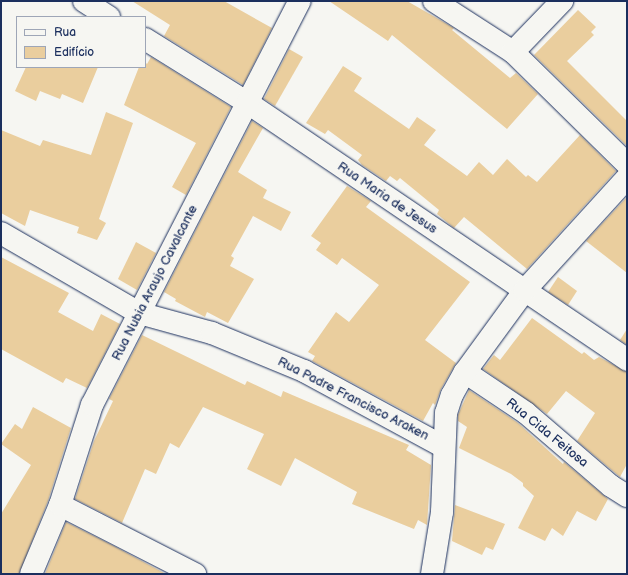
<!DOCTYPE html>
<html>
<head>
<meta charset="utf-8">
<style>
  body { margin:0 }
  #map { position:relative; width:628px; height:575px; overflow:hidden; background:#f6f6f2; font-family:"Balsamiq Sans",sans-serif }
  div>[style] { position:absolute }
  [style*='--x'] { left:calc(var(--x)*1px); top:calc(var(--y)*1px); width:calc(var(--w)*1px); rotate:calc(var(--a)*1deg) }
  .building>* { inset:0; background:#eace9e }
  .roads { filter:drop-shadow(0 0 1px #1b2f5e) drop-shadow(0 0 1px #1b2f5e) }
  .street>* { height:22px; margin:-11px; padding:0 11px; transform-origin:11px; border-radius:11px; background:#f6f6f2 }
  span { translate:-50% -50%; white-space:nowrap; text-align:center; line-height:1.15; -webkit-text-stroke:4px #f6f6f2; paint-order:stroke }
  .street-label { font-size:13px; color:#1b2f5e }
  .frame { position:absolute; inset:0; border:2px solid #1b2f5e; pointer-events:none }
  .legend { position:absolute; left:16px; top:16px; width:130px; height:52px; box-sizing:border-box; background:#f6f6f2; border:1px solid #9ea6b7; margin:0; padding:5px 7px; list-style:none; font-size:12px; color:#1b2f5e }
  .legend li { display:flex; align-items:center; gap:8px; height:20px }
  .legend b { width:20px; border:1px solid #9ea6b7 }
</style>
</head>
<body>
<div id="map">
  <div class="building">
    <div style="clip-path:polygon(132px 1px,224px 1px,272px 28px,243px 85px,164px 36px,170px 25px)"></div>
    <div style="clip-path:polygon(329px 1px,407px 1px,454px 28px,452px 30px,510px 78px,516px 73px,538px 94px,507px 129px,392px 35px,388px 41px)"></div>
    <div style="clip-path:polygon(578px 10px,596px 27px,591px 32px,594px 35px,567px 61px,627px 121px,627px 146px,534px 55px)"></div>
    <div style="clip-path:polygon(289px 49px,303px 57px,275px 106px,264px 99px)"></div>
    <div style="clip-path:polygon(151px 57px,231px 107px,186px 195px,172px 187px,196px 143px,124px 105px,139px 67px,145px 67px,145px 62px,147px 64px)"></div>
    <div style="clip-path:polygon(343px 66px,362px 78px,354px 91px,409px 129px,417px 117px,436px 130px,424px 145px,467px 176px,479px 162px,493px 175px,507px 159px,526px 177px,528px 175px,537px 182px,580px 135px,616px 171px,527px 269px,464px 217px,454px 228px,437px 214px,439px 210px,400px 178px,397px 181px,390px 176px,386px 181px,362px 165px,358px 160px,362px 155px,328px 130px,325px 134px,306px 123px)"></div>
    <div style="clip-path:polygon(26px 67px,98px 67px,83px 103px,62px 94px,60px 99px,40px 91px,36px 101px,15px 91px)"></div>
    <div style="clip-path:polygon(106px 112px,133px 123px,99px 219px,106px 223px,97px 240px,77px 233px,79px 227px,30px 210px,25px 226px,1px 213px,1px 130px,40px 146px,43px 140px,91px 155px)"></div>
    <div style="clip-path:polygon(252px 121px,263px 128px,238px 172px,267px 190px,263px 198px,291px 212px,281px 231px,253px 216px,231px 256px,234px 258px,230px 266px,254px 279px,228px 323px,207px 312px,205px 317px,175px 301px,176px 299px,164px 292px)"></div>
    <div style="clip-path:polygon(347px 186px,371px 201px,366px 207px,470px 282px,425px 340px,456px 363px,441px 389px,435px 405px,433px 403px,423px 421px,312px 361px,315px 356px,308px 352px,336px 312px,349px 322px,379px 285px,342px 258px,337px 265px,316px 250px,321px 243px,311px 236px)"></div>
    <div style="clip-path:polygon(627px 197px,627px 273px,586px 241px)"></div>
    <div style="clip-path:polygon(136px 242px,156px 253px,137px 290px,118px 279px)"></div>
    <div style="clip-path:polygon(1px 257px,69px 293px,58px 312px,93px 331px,101px 314px,120px 324px,87px 388px,66px 378px,63px 383px,1px 349px)"></div>
    <div style="clip-path:polygon(558px 277px,577px 291px,568px 305px,548px 292px)"></div>
    <div style="clip-path:polygon(532px 318px,582px 354px,584px 352px,594px 360px,599px 357px,627px 372px,627px 464px,620px 477px,577px 441px,595px 413px,566px 391px,547px 414px,483px 369px,494px 355px,500px 360px)"></div>
    <div style="clip-path:polygon(627px 329px,627px 345px,620px 340px)"></div>
    <div style="clip-path:polygon(142px 335px,245px 385px,247px 381px,281px 397px,283px 391px,409px 445px,406px 450px,431px 465px,427px 525px,418px 520px,414px 529px,352px 504px,357px 492px,295px 458px,281px 486px,247px 469px,264px 434px,203px 407px,179px 448px,170px 443px,156px 474px,145px 469px,122px 523px,75px 499px,94px 441px,113px 401px,109px 399px)"></div>
    <div style="clip-path:polygon(469px 390px,518px 423px,563px 464px,564px 462px,608px 499px,596px 521px,577px 511px,563px 536px,552px 528px,545px 541px,518px 528px,534px 496px,523px 486px,523px 483px,511px 474px,459px 448px,467px 427px,458px 421px,458px 415px)"></div>
    <div style="clip-path:polygon(33px 407px,71px 428px,48px 501px,19px 574px,1px 574px,1px 514px,31px 465px,1px 444px,15px 424px,22px 429px)"></div>
    <div style="clip-path:polygon(455px 505px,505px 524px,493px 550px,486px 547px,482px 555px,452px 541px)"></div>
    <div style="clip-path:polygon(66px 522px,112px 545px,166px 574px,45px 574px)"></div>
  </div>
  <div class="roads">
    <div class="street">
      <div style="--x:84;--y:1;--w:30;--a:33"></div>
      <div style="--x:434;--y:1;--w:94;--a:32.8"></div>
      <div style="--x:513;--y:52;--w:160;--a:44.5"></div>
      <div style="--x:145;--y:39;--w:121;--a:31.9"></div>
      <div style="--x:248;--y:103;--w:458;--a:34.1"></div>
      <div style="--x:513;--y:52;--w:71;--a:-46.1"></div>
      <div style="--x:1;--y:233;--w:160;--a:30.1"></div>
      <div style="--x:139;--y:313;--w:76;--a:15.3"></div>
      <div style="--x:212;--y:333;--w:100;--a:22.4"></div>
      <div style="--x:304;--y:371;--w:159;--a:28.5"></div>
      <div style="--x:465;--y:372;--w:73;--a:33.9"></div>
      <div style="--x:526;--y:413;--w:112;--a:40.7"></div>
      <div style="--x:611;--y:486;--w:19;--a:32"></div>
      <div style="--x:60;--y:505;--w:152;--a:27.1"></div>
      <div style="--x:31;--y:574;--w:75;--a:-67.2"></div>
      <div style="--x:60;--y:505;--w:105;--a:-72.3"></div>
      <div style="--x:92;--y:405;--w:454;--a:-62.8"></div>
      <div style="--x:432;--y:574;--w:63;--a:-80.8"></div>
      <div style="--x:442;--y:512;--w:99;--a:-87.7"></div>
      <div style="--x:446;--y:413;--w:19;--a:-72"></div>
      <div style="--x:452;--y:395;--w:26;--a:-61"></div>
      <div style="--x:465;--y:372;--w:102;--a:-53.8"></div>
      <div style="--x:525;--y:290;--w:151;--a:-47.7"></div>
    </div>
  </div>
  <div class="street-label">
    <span style="left:387px;top:198px;rotate:34deg">Rua Maria de Jesus</span>
    <span style="left:155px;top:283px;rotate:-63deg">Rua Nubia Araujo Cavalcante</span>
    <span style="left:353px;top:399px;rotate:27deg">Rua Padre Francisco Araken</span>
    <span style="left:547px;top:433px;rotate:39deg">Rua Cida Feitosa</span>
  </div>
  <div class="frame"></div>
  <ul class="legend">
  <li><b style="height:5px;background:#f6f6f2"></b>Rua</li>
  <li><b style="height:11px;background:#eace9e"></b>Edifício</li>
  </ul>
</div>
</body>
</html>
